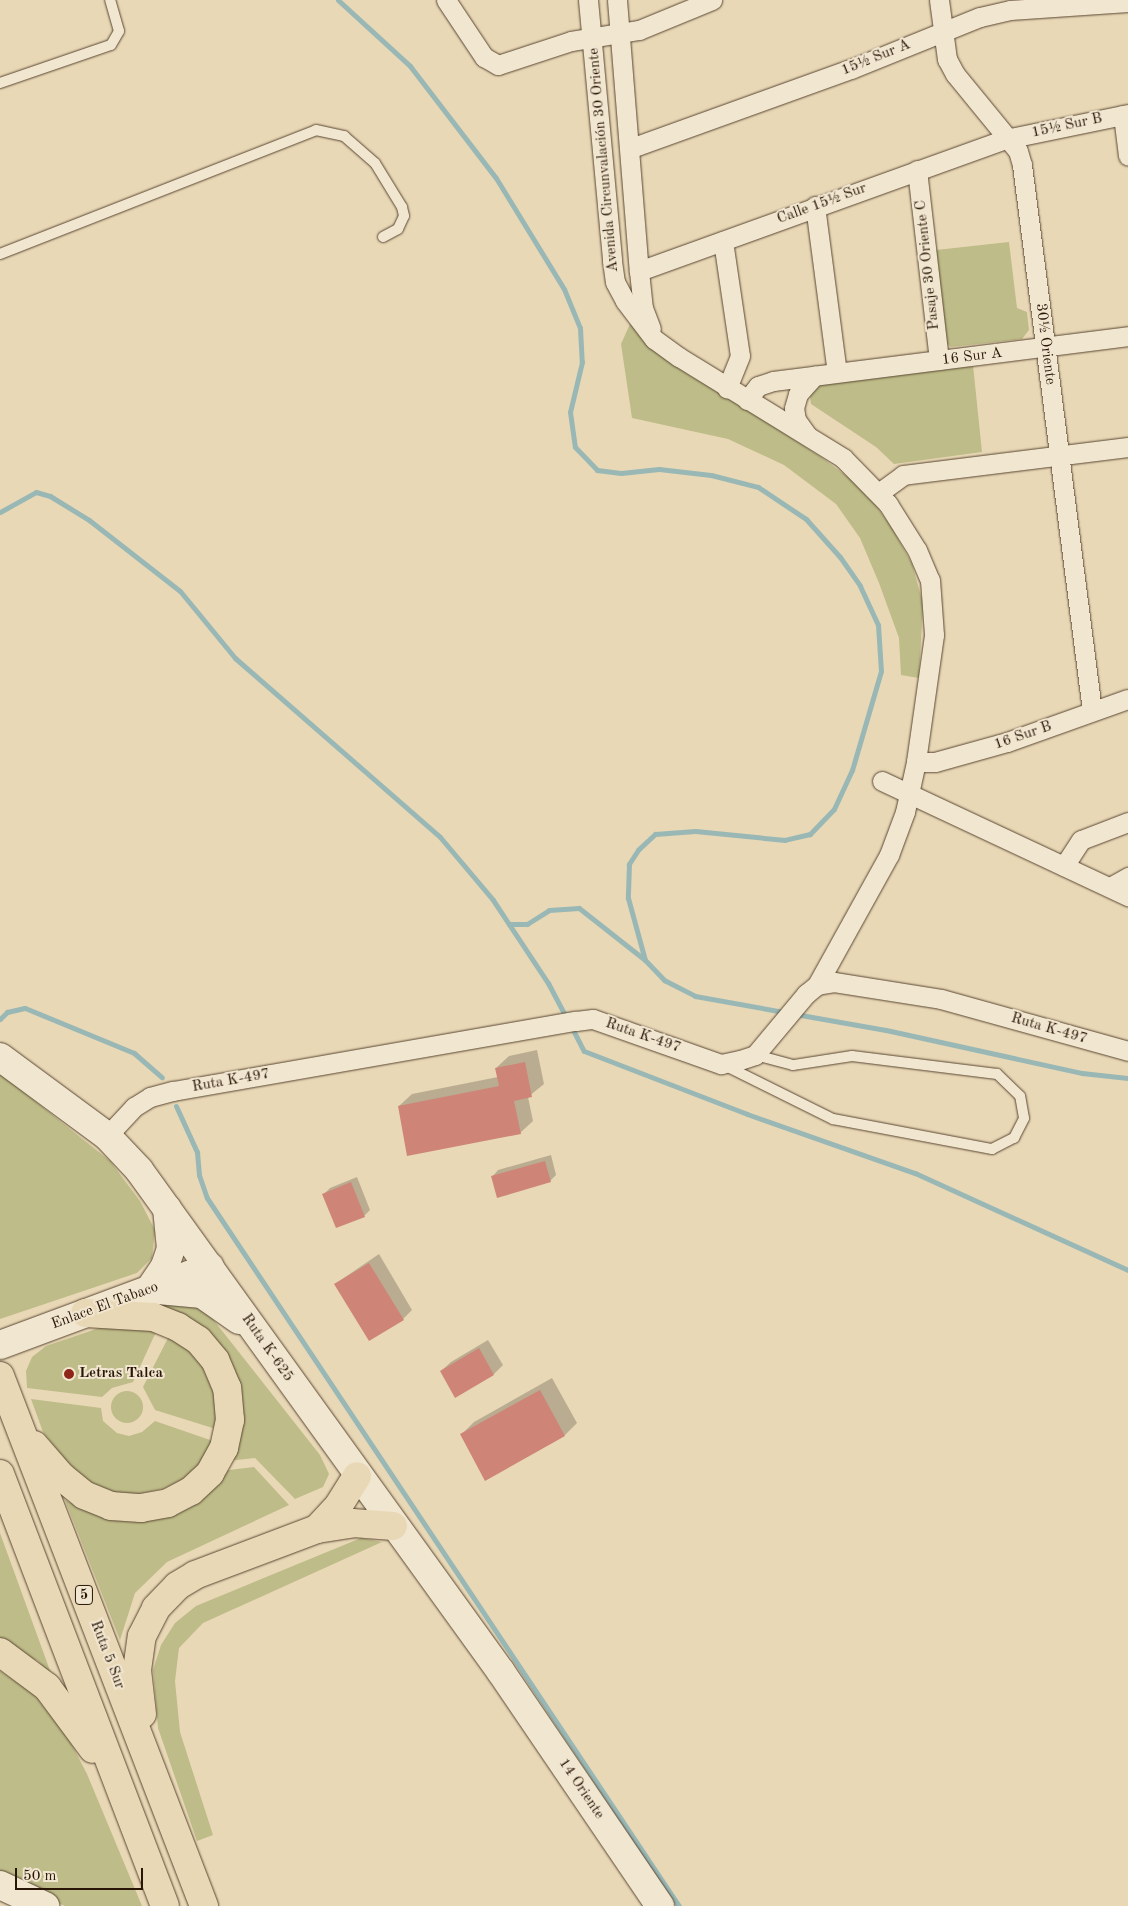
<!DOCTYPE html>
<html>
<head>
<meta charset="utf-8">
<style>
  body { margin:0 }
  #map { position:relative; width:1128px; height:1906px; overflow:hidden; background:#e9d8b6; font-family:"Old Standard TT",serif }
  div>[style] { position:absolute }
  [style*='--x'] { left:calc(var(--x)*1px); top:calc(var(--y)*1px); width:calc(var(--w)*1px); rotate:calc(var(--a)*1deg) }
  .green>* { inset:0; background:#bebc88 }
  .round { border-radius:50% }
  .shadow>* { inset:0; background:#0003 }
  .stream>* { height:5px; margin:-2.5px; padding:0 2.5px; transform-origin:2.5px; border-radius:2.5px; background:#99b8b5 }
  .building>* { inset:0; background:#ce8577 }
  .roads { filter:drop-shadow(0 0 1px #594632) drop-shadow(0 0 1px #594632) }
  .lane>* { height:10px; margin:-5px; padding:0 5px; transform-origin:5px; border-radius:5px; background:#f1e6d0 }
  .street>* { height:19px; margin:-9.5px; padding:0 9.5px; transform-origin:9.5px; border-radius:9.5px; background:#f1e6d0 }
  .secondary>* { height:28px; margin:-14px; padding:0 14px; transform-origin:14px; border-radius:14px; background:#f1e6d0 }
  .highway>* { height:28px; margin:-14px; padding:0 14px; transform-origin:14px; border-radius:14px; background:#e9d8b6 }
  .dots>* { width:14px; height:14px; translate:-50% -50%; box-sizing:border-box; border:2px solid #f1e6d0; border-radius:50% }
  span { translate:-50% -50%; white-space:nowrap; text-align:center; line-height:1.15; -webkit-text-stroke:4px #f1e6d0; paint-order:stroke }
  .shield-label span { padding:1px 4px; background:#f1e6d0; border:1px solid; border-radius:4px; -webkit-text-stroke-width:0 }
  .shield-label { font-size:14px; color:#291606; font-weight:700 }
  .street-label { font-size:15px; color:#291606 }
  .poi-label { font-size:15px; color:#291606; font-weight:700 }
  .left { translate:0 -50%; text-align:left }
  .scale { position:absolute; left:15px; top:1868px; width:128px; height:22px; box-sizing:border-box; border:2px solid #291606; border-top:0; padding-left:6px; font-size:15px; line-height:18px; white-space:nowrap; color:#291606; -webkit-text-stroke:4px #f1e6d0; paint-order:stroke }
</style>
</head>
<body>
<div id="map">
  <div class="green">
    <div style="clip-path:polygon(1009px 242px,1017px 308px,1027px 312px,1029px 330px,1022px 339px,951px 347px,944px 341px,936px 250px)"></div>
    <div style="clip-path:polygon(630px 324px,658px 351px,821px 457px,865px 490px,892px 528px,912px 564px,923px 603px,919px 678px,901px 675px,899px 638px,879px 583px,860px 538px,836px 504px,784px 465px,728px 439px,632px 418px,621px 344px)"></div>
    <div style="clip-path:polygon(973px 365px,982px 452px,894px 464px,876px 447px,811px 404px,810px 396px,820px 384px)"></div>
    <div style="clip-path:polygon(0 1073px,110px 1161px,140px 1201px,155px 1230px,152px 1258px,137px 1273px,0 1319px)"></div>
    <div style="clip-path:polygon(184px 1302px,208px 1313px,320px 1455px,329px 1474px,323px 1487px,295px 1499px,255px 1458px,228px 1461px,238px 1401px,150px 1305px)"></div>
    <div style="clip-path:polygon(136px 1323px,156px 1332px,133px 1382px,112px 1388px,102px 1397px,27px 1388px,26px 1371px,32px 1357px,46px 1346px,111px 1324px)"></div>
    <div style="clip-path:polygon(168px 1338px,181px 1341px,214px 1377px,219px 1430px,155px 1410px,143px 1387px)"></div>
    <div class="round" style="left:111px;top:1391px;width:32px;height:32px"></div>
    <div style="clip-path:polygon(31px 1399px,101px 1408px,103px 1421px,117px 1433px,129px 1436px,142px 1432px,155px 1421px,213px 1441px,202px 1463px,184px 1479px,163px 1489px,131px 1495px,103px 1490px,80px 1478px,65px 1460px,43px 1432px)"></div>
    <div style="clip-path:polygon(254px 1467px,289px 1505px,167px 1562px,135px 1593px,120px 1640px,65px 1500px,101px 1517px,134px 1522px,168px 1512px,221px 1471px)"></div>
    <div style="clip-path:polygon(0 1533px,52px 1676px,38px 1661px,0 1643px)"></div>
    <div style="clip-path:polygon(361px 1538px,382px 1542px,203px 1623px,179px 1648px,175px 1681px,180px 1732px,213px 1835px,197px 1841px,158px 1728px,153px 1670px,161px 1645px,175px 1623px,196px 1606px)"></div>
    <div style="clip-path:polygon(0 1671px,34px 1694px,69px 1739px,87px 1774px,142px 1906px,65px 1906px,0 1876px)"></div>
  </div>
  <div class="shadow">
    <div style="clip-path:polygon(537px 1050px,544px 1084px,528px 1097px,533px 1121px,520px 1133px,399px 1106px,412px 1094px,498px 1077px,496px 1068px,509px 1056px)"></div>
    <div style="clip-path:polygon(551px 1155px,556px 1175px,550px 1181px,492px 1177px,498px 1170px)"></div>
    <div style="clip-path:polygon(357px 1177px,370px 1210px,364px 1216px,324px 1194px,330px 1188px)"></div>
    <div style="clip-path:polygon(379px 1254px,412px 1310px,403px 1319px,335px 1284px)"></div>
    <div style="clip-path:polygon(488px 1340px,503px 1365px,494px 1374px,456px 1396px,441px 1371px,451px 1362px)"></div>
    <div style="clip-path:polygon(552px 1378px,577px 1423px,565px 1435px,486px 1479px,461px 1435px,474px 1422px)"></div>
  </div>
  <div class="stream">
    <div style="--x:338;--y:0;--w:98;--a:42.5"></div>
    <div style="--x:410;--y:66;--w:141;--a:52.5"></div>
    <div style="--x:496;--y:178;--w:130;--a:58.5"></div>
    <div style="--x:564;--y:289;--w:42;--a:67.7"></div>
    <div style="--x:580;--y:328;--w:34;--a:87"></div>
    <div style="--x:582;--y:362;--w:51;--a:103.5"></div>
    <div style="--x:570;--y:412;--w:35;--a:82"></div>
    <div style="--x:575;--y:447;--w:32;--a:46"></div>
    <div style="--x:597;--y:470;--w:24;--a:7"></div>
    <div style="--x:621;--y:473;--w:38;--a:-6"></div>
    <div style="--x:659;--y:469;--w:52;--a:6.6"></div>
    <div style="--x:711;--y:475;--w:49;--a:14.3"></div>
    <div style="--x:758;--y:487;--w:58;--a:33.7"></div>
    <div style="--x:806;--y:519;--w:51;--a:48.2"></div>
    <div style="--x:840;--y:557;--w:35;--a:55"></div>
    <div style="--x:860;--y:586;--w:43;--a:65.2"></div>
    <div style="--x:878;--y:625;--w:46;--a:86.3"></div>
    <div style="--x:881;--y:671;--w:103;--a:106.3"></div>
    <div style="--x:852;--y:770;--w:43;--a:114.8"></div>
    <div style="--x:834;--y:809;--w:35;--a:134"></div>
    <div style="--x:810;--y:834;--w:26;--a:167"></div>
    <div style="--x:785;--y:840;--w:90;--a:-174.3"></div>
    <div style="--x:695;--y:831;--w:40;--a:175.7"></div>
    <div style="--x:655;--y:834;--w:23;--a:137"></div>
    <div style="--x:638;--y:850;--w:17;--a:123"></div>
    <div style="--x:629;--y:864;--w:34;--a:92"></div>
    <div style="--x:628;--y:898;--w:64;--a:74.7"></div>
    <div style="--x:645;--y:960;--w:28;--a:46"></div>
    <div style="--x:664;--y:980;--w:35;--a:27"></div>
    <div style="--x:695;--y:996;--w:90;--a:10.2"></div>
    <div style="--x:0;--y:512;--w:41;--a:-29.1"></div>
    <div style="--x:36;--y:492;--w:15;--a:16"></div>
    <div style="--x:50;--y:496;--w:46;--a:31.6"></div>
    <div style="--x:89;--y:520;--w:115;--a:38"></div>
    <div style="--x:180;--y:591;--w:87;--a:50.6"></div>
    <div style="--x:235;--y:658;--w:272;--a:41.1"></div>
    <div style="--x:440;--y:837;--w:82;--a:49.9"></div>
    <div style="--x:493;--y:900;--w:100;--a:56.5"></div>
    <div style="--x:548;--y:983;--w:41;--a:62.2"></div>
    <div style="--x:509;--y:924;--w:18;--a:0"></div>
    <div style="--x:527;--y:924;--w:26;--a:-32"></div>
    <div style="--x:549;--y:910;--w:30;--a:-4"></div>
    <div style="--x:579;--y:908;--w:84;--a:38.2"></div>
    <div style="--x:795;--y:1014;--w:92;--a:10"></div>
    <div style="--x:886;--y:1030;--w:201;--a:12.4"></div>
    <div style="--x:1082;--y:1073;--w:46;--a:6.2"></div>
    <div style="--x:0;--y:1019;--w:10;--a:-45"></div>
    <div style="--x:7;--y:1012;--w:18;--a:-13"></div>
    <div style="--x:25;--y:1008;--w:118;--a:22.4"></div>
    <div style="--x:134;--y:1053;--w:37;--a:41"></div>
    <div style="--x:571;--y:1026;--w:28;--a:63"></div>
    <div style="--x:584;--y:1051;--w:175;--a:21.1"></div>
    <div style="--x:747;--y:1114;--w:178;--a:19.4"></div>
    <div style="--x:915;--y:1173;--w:234;--a:24.5"></div>
    <div style="--x:176;--y:1106;--w:51;--a:65.5"></div>
    <div style="--x:197;--y:1152;--w:23;--a:85"></div>
    <div style="--x:199;--y:1175;--w:24;--a:71"></div>
    <div style="--x:207;--y:1198;--w:851;--a:56.31"></div>
  </div>
  <div class="building">
    <div style="clip-path:polygon(525px 1062px,532px 1097px,514px 1101px,521px 1134px,407px 1156px,398px 1106px,499px 1086px,495px 1068px)"></div>
    <div style="clip-path:polygon(545px 1161px,551px 1182px,497px 1198px,491px 1176px)"></div>
    <div style="clip-path:polygon(351px 1182px,365px 1217px,336px 1228px,322px 1194px)"></div>
    <div style="clip-path:polygon(369px 1263px,404px 1320px,369px 1341px,334px 1284px)"></div>
    <div style="clip-path:polygon(479px 1348px,494px 1375px,455px 1398px,440px 1371px)"></div>
    <div style="clip-path:polygon(540px 1390px,565px 1436px,485px 1481px,460px 1434px)"></div>
  </div>
  <div class="roads">
    <div class="lane">
      <div style="--x:0;--y:83;--w:117;--a:-18.9"></div>
      <div style="--x:111;--y:45;--w:16;--a:-60"></div>
      <div style="--x:119;--y:31;--w:32;--a:-106"></div>
      <div style="--x:0;--y:254;--w:339;--a:-21.4"></div>
      <div style="--x:316;--y:130;--w:29;--a:12"></div>
      <div style="--x:344;--y:136;--w:41;--a:41.1"></div>
      <div style="--x:375;--y:163;--w:52;--a:58.5"></div>
      <div style="--x:402;--y:207;--w:9;--a:77"></div>
      <div style="--x:404;--y:216;--w:14;--a:115"></div>
      <div style="--x:398;--y:229;--w:17;--a:152"></div>
      <div style="--x:724;--y:1065;--w:122;--a:26.4"></div>
      <div style="--x:833;--y:1119;--w:162;--a:10.7"></div>
      <div style="--x:992;--y:1149;--w:25;--a:-27"></div>
      <div style="--x:1014;--y:1138;--w:22;--a:-63"></div>
      <div style="--x:1024;--y:1118;--w:22;--a:-100"></div>
      <div style="--x:1020;--y:1096;--w:32;--a:-136"></div>
      <div style="--x:997;--y:1074;--w:146;--a:-172.9"></div>
      <div style="--x:852;--y:1056;--w:60;--a:171.3"></div>
      <div style="--x:793;--y:1065;--w:39;--a:-165"></div>
    </div>
    <div class="street">
      <div style="--x:446;--y:0;--w:69;--a:56.3"></div>
      <div style="--x:484;--y:57;--w:16;--a:30"></div>
      <div style="--x:498;--y:65;--w:77;--a:-18.2"></div>
      <div style="--x:571;--y:41;--w:69;--a:-9.2"></div>
      <div style="--x:639;--y:30;--w:79;--a:-22.3"></div>
      <div style="--x:588;--y:0;--w:262;--a:84.7"></div>
      <div style="--x:612;--y:261;--w:21;--a:82"></div>
      <div style="--x:615;--y:282;--w:21;--a:62"></div>
      <div style="--x:625;--y:301;--w:48;--a:52.7"></div>
      <div style="--x:654;--y:339;--w:31;--a:36"></div>
      <div style="--x:679;--y:357;--w:193;--a:31.6"></div>
      <div style="--x:843;--y:458;--w:64;--a:45.6"></div>
      <div style="--x:888;--y:504;--w:54;--a:57.8"></div>
      <div style="--x:917;--y:550;--w:33;--a:67"></div>
      <div style="--x:930;--y:580;--w:55;--a:85.8"></div>
      <div style="--x:934;--y:635;--w:128;--a:98.1"></div>
      <div style="--x:916;--y:762;--w:51;--a:102.4"></div>
      <div style="--x:905;--y:812;--w:46;--a:110.4"></div>
      <div style="--x:889;--y:855;--w:149;--a:119"></div>
      <div style="--x:617;--y:0;--w:272;--a:85.4"></div>
      <div style="--x:639;--y:271;--w:37;--a:84"></div>
      <div style="--x:643;--y:308;--w:22;--a:69"></div>
      <div style="--x:939;--y:0;--w:60;--a:82.3"></div>
      <div style="--x:947;--y:59;--w:17;--a:62"></div>
      <div style="--x:955;--y:74;--w:99;--a:50.7"></div>
      <div style="--x:1018;--y:151;--w:15;--a:74"></div>
      <div style="--x:1022;--y:165;--w:550;--a:82.69"></div>
      <div style="--x:1123;--y:115;--w:41;--a:83"></div>
      <div style="--x:631;--y:148;--w:234;--a:-19.8"></div>
      <div style="--x:851;--y:69;--w:139;--a:-22"></div>
      <div style="--x:980;--y:17;--w:31;--a:-13"></div>
      <div style="--x:1010;--y:10;--w:118;--a:-3.9"></div>
      <div style="--x:917;--y:170;--w:191;--a:83.4"></div>
      <div style="--x:815;--y:206;--w:167;--a:82.5"></div>
      <div style="--x:723;--y:241;--w:116;--a:81.6"></div>
      <div style="--x:740;--y:356;--w:35;--a:112"></div>
      <div style="--x:639;--y:271;--w:390;--a:-19.8"></div>
      <div style="--x:1006;--y:139;--w:125;--a:-11.6"></div>
      <div style="--x:747;--y:400;--w:18;--a:-52"></div>
      <div style="--x:758;--y:386;--w:16;--a:-18"></div>
      <div style="--x:773;--y:381;--w:358;--a:-7.2"></div>
      <div style="--x:807;--y:435;--w:19;--a:-126"></div>
      <div style="--x:796;--y:420;--w:12;--a:-99"></div>
      <div style="--x:794;--y:408;--w:15;--a:-74"></div>
      <div style="--x:798;--y:394;--w:25;--a:-48"></div>
      <div style="--x:880;--y:492;--w:29;--a:-36"></div>
      <div style="--x:903;--y:475;--w:227;--a:-7.1"></div>
      <div style="--x:916;--y:762;--w:19;--a:0"></div>
      <div style="--x:935;--y:762;--w:75;--a:-15.5"></div>
      <div style="--x:1007;--y:742;--w:128;--a:-19.6"></div>
      <div style="--x:882;--y:781;--w:272;--a:25.1"></div>
      <div style="--x:1064;--y:866;--w:31;--a:-57"></div>
      <div style="--x:1081;--y:840;--w:50;--a:-21"></div>
      <div style="--x:1110;--y:887;--w:21;--a:-29"></div>
      <div style="--x:107;--y:1136;--w:40;--a:-47"></div>
      <div style="--x:134;--y:1107;--w:19;--a:-32"></div>
      <div style="--x:150;--y:1097;--w:24;--a:-15"></div>
      <div style="--x:173;--y:1091;--w:409;--a:-9.9"></div>
      <div style="--x:576;--y:1021;--w:17;--a:-7"></div>
      <div style="--x:593;--y:1019;--w:136;--a:19.4"></div>
      <div style="--x:721;--y:1064;--w:19;--a:-12"></div>
      <div style="--x:740;--y:1060;--w:16;--a:-18"></div>
      <div style="--x:755;--y:1055;--w:80;--a:-50.1"></div>
      <div style="--x:806;--y:994;--w:14;--a:-39"></div>
      <div style="--x:817;--y:985;--w:17;--a:-10"></div>
      <div style="--x:834;--y:982;--w:108;--a:9"></div>
      <div style="--x:941;--y:999;--w:194;--a:15.5"></div>
    </div>
    <div class="secondary">
      <div style="--x:0;--y:1057;--w:133;--a:36.4"></div>
      <div style="--x:107;--y:1136;--w:47;--a:46.7"></div>
      <div style="--x:139;--y:1170;--w:619;--a:54.2"></div>
      <div style="--x:501;--y:1672;--w:283;--a:55.8"></div>
      <div style="--x:149;--y:1290;--w:29;--a:-56"></div>
      <div style="--x:165;--y:1266;--w:18;--a:-71"></div>
      <div style="--x:171;--y:1249;--w:41;--a:-95.6"></div>
      <div style="--x:158;--y:1290;--w:44;--a:5.2"></div>
      <div style="--x:202;--y:1294;--w:45;--a:35.1"></div>
      <div style="--x:0;--y:1345;--w:224;--a:-20.4"></div>
      <div style="--x:0;--y:1885;--w:50;--a:25"></div>
    </div>
    <div class="highway">
      <div style="--x:0;--y:1376;--w:568;--a:68.95"></div>
      <div style="--x:34;--y:1445;--w:43;--a:48.8"></div>
      <div style="--x:62;--y:1477;--w:28;--a:39"></div>
      <div style="--x:84;--y:1495;--w:29;--a:22"></div>
      <div style="--x:111;--y:1506;--w:30;--a:4"></div>
      <div style="--x:141;--y:1508;--w:27;--a:-10"></div>
      <div style="--x:168;--y:1503;--w:26;--a:-28"></div>
      <div style="--x:191;--y:1491;--w:26;--a:-43"></div>
      <div style="--x:210;--y:1473;--w:29;--a:-61"></div>
      <div style="--x:224;--y:1448;--w:29;--a:-78"></div>
      <div style="--x:230;--y:1420;--w:32;--a:-95"></div>
      <div style="--x:227;--y:1388;--w:30;--a:-113"></div>
      <div style="--x:215;--y:1360;--w:26;--a:-130"></div>
      <div style="--x:198;--y:1340;--w:24;--a:-147"></div>
      <div style="--x:178;--y:1327;--w:27;--a:-158"></div>
      <div style="--x:153;--y:1317;--w:68;--a:-176.6"></div>
      <div style="--x:0;--y:1474;--w:462;--a:69.1"></div>
      <div style="--x:317;--y:1529;--w:33;--a:-47"></div>
      <div style="--x:339;--y:1505;--w:34;--a:-58"></div>
      <div style="--x:0;--y:1652;--w:59;--a:36.7"></div>
      <div style="--x:47;--y:1687;--w:77;--a:53.4"></div>
      <div style="--x:142;--y:1714;--w:44;--a:-96.5"></div>
      <div style="--x:137;--y:1670;--w:34;--a:-82"></div>
      <div style="--x:142;--y:1636;--w:31;--a:-63"></div>
      <div style="--x:156;--y:1608;--w:30;--a:-46"></div>
      <div style="--x:177;--y:1586;--w:21;--a:-31"></div>
      <div style="--x:195;--y:1575;--w:130;--a:-20.7"></div>
      <div style="--x:317;--y:1529;--w:36;--a:-9"></div>
      <div style="--x:353;--y:1523;--w:40;--a:4.3"></div>
    </div>
  </div>
  <div class="dots">
    <div style="left:69px;top:1374px;background:#8f2418"></div>
  </div>
  <div class="shield-label">
    <span style="left:84px;top:1595px">5</span>
  </div>
  <div class="street-label">
    <span style="left:876px;top:58px;rotate:-22deg">15½ Sur A</span>
    <span style="left:1067px;top:126px;rotate:-12deg">15½ Sur B</span>
    <span style="left:604px;top:160px;rotate:-95deg">Avenida Circunvalación 30 Oriente</span>
    <span style="left:822px;top:204px;rotate:-20deg">Calle 15½ Sur</span>
    <span style="left:928px;top:265px;rotate:-96deg">Pasaje 30 Oriente C</span>
    <span style="left:1045px;top:344px;rotate:83deg">30½ Oriente</span>
    <span style="left:972px;top:357px;rotate:-7deg">16 Sur A</span>
    <span style="left:1023px;top:736px;rotate:-19deg">16 Sur B</span>
    <span style="left:1049px;top:1029px;rotate:16deg">Ruta K-497</span>
    <span style="left:643px;top:1036px;rotate:19deg">Ruta K-497</span>
    <span style="left:231px;top:1081px;rotate:-10deg">Ruta K-497</span>
    <span style="left:105px;top:1306px;rotate:-20deg">Enlace El Tabaco</span>
    <span style="left:267px;top:1348px;rotate:55deg">Ruta K-625</span>
    <span style="left:107px;top:1655px;rotate:69deg">Ruta 5 Sur</span>
    <span style="left:581px;top:1789px;rotate:56deg">14 Oriente</span>
  </div>
  <div class="poi-label">
    <span class="left" style="left:79px;top:1374px">Letras Talca</span>
  </div>
  <div class="scale">50 m</div>
</div>
</body>
</html>
